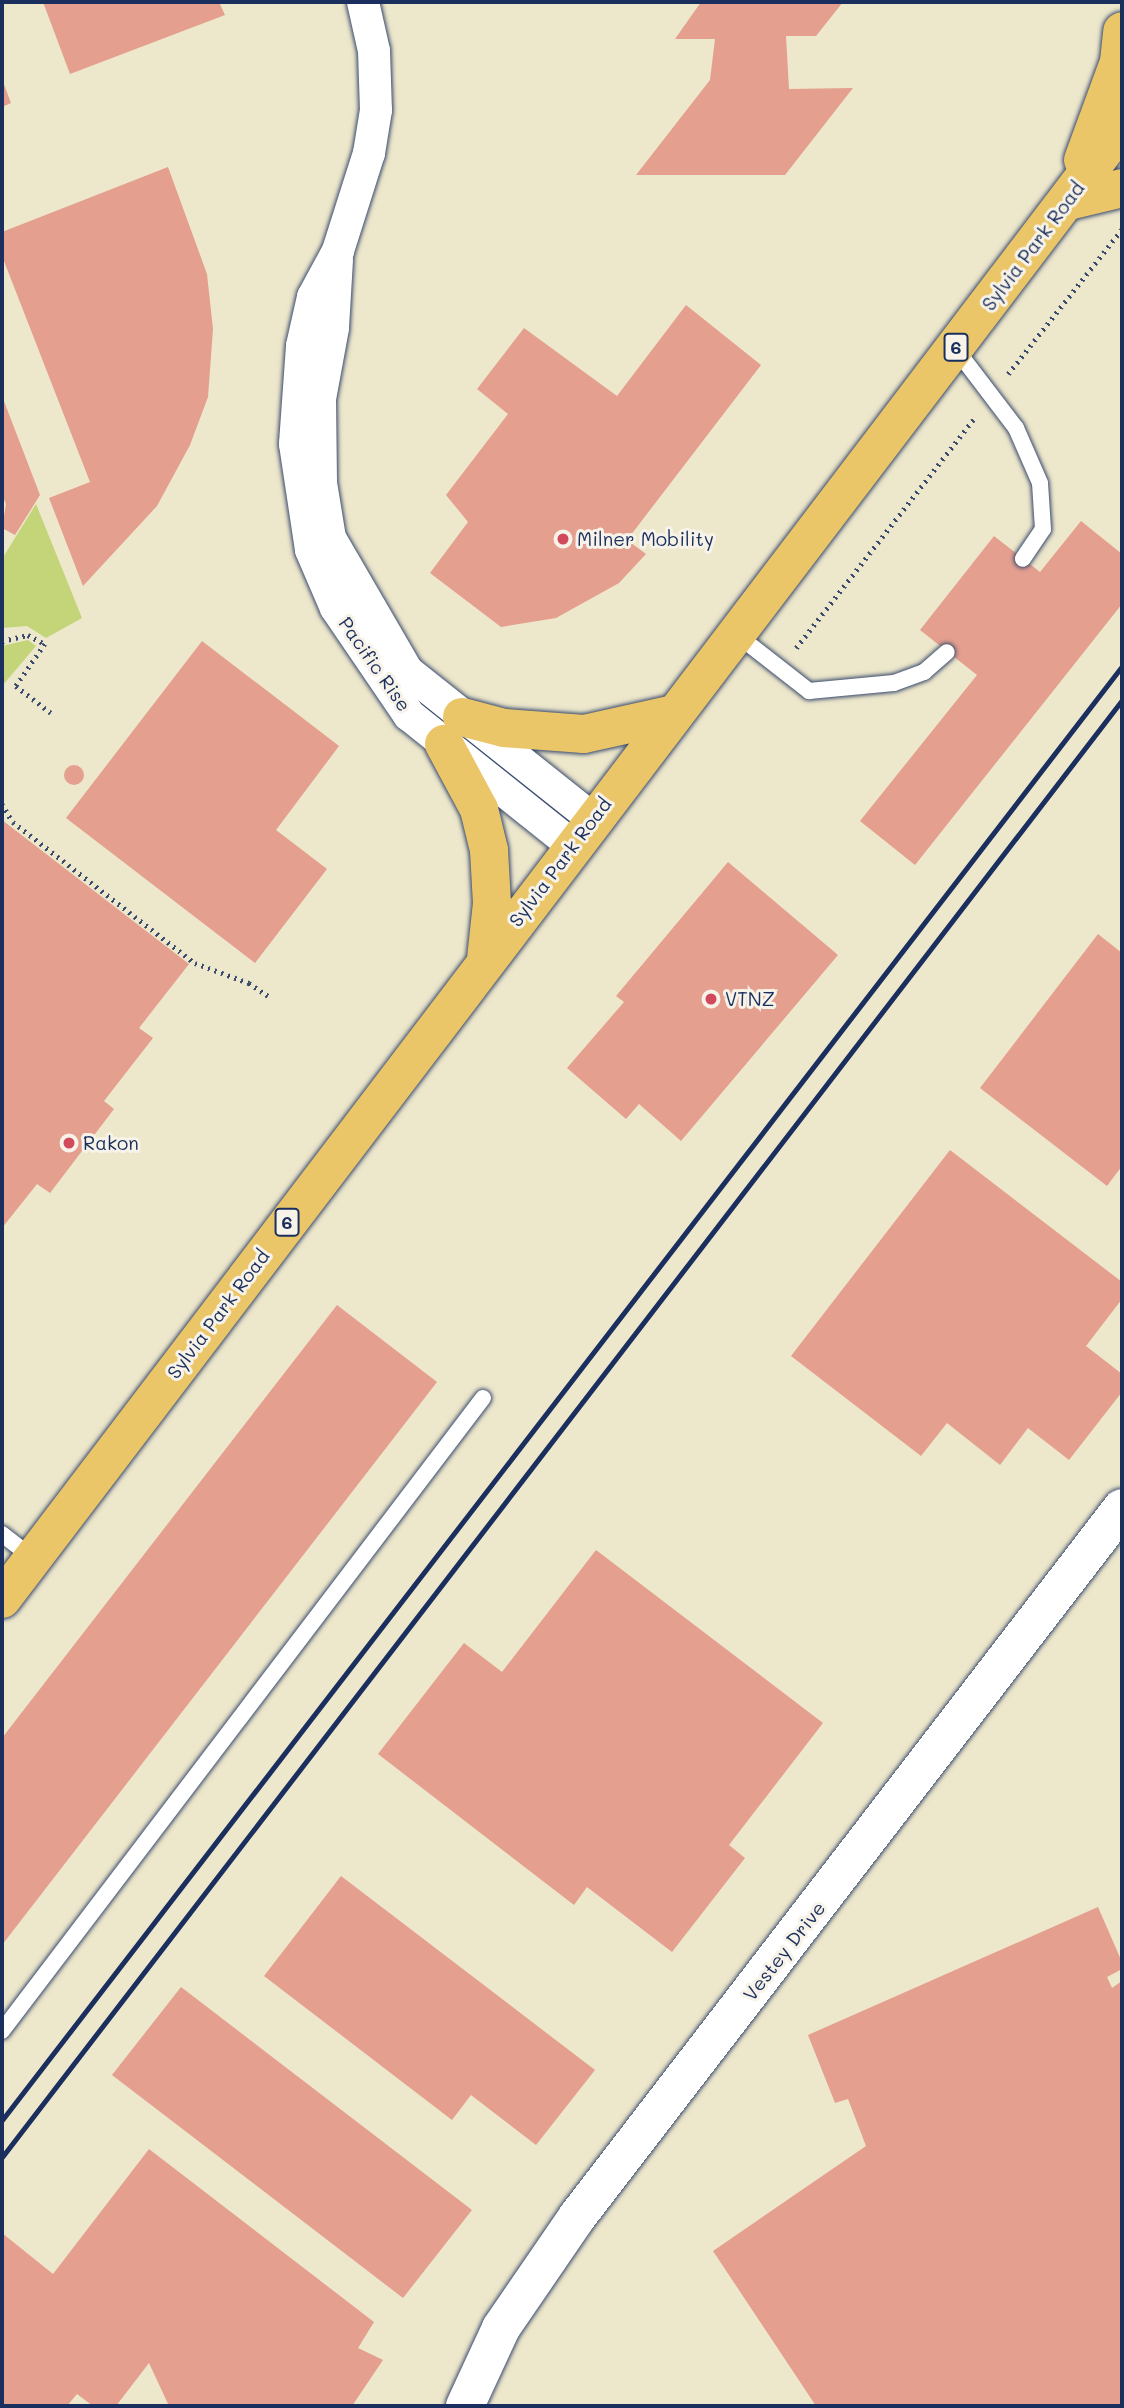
<!DOCTYPE html>
<html>
<head>
<meta charset="utf-8">
<style>
  body { margin:0 }
  #map { position:relative; width:1124px; height:2408px; overflow:hidden; background:#ede7cb; font-family:Mali,sans-serif }
  div>[style] { position:absolute }
  [style*='--x'] { left:calc(var(--x)*1px); top:calc(var(--y)*1px); width:calc(var(--w)*1px); rotate:calc(var(--a)*1deg) }
  .green>* { inset:0; background:#c3d578 }
  .building>* { inset:0; background:#e49f8f }
  .round { border-radius:50% }
  .path>* { height:4.5px; margin-top:-2.25px; transform-origin:0; background:repeating-linear-gradient(90deg,#3a4b6e 0 2px,transparent 0 7px) }
  .roads { filter:drop-shadow(0 0 2px #3a4b6e) drop-shadow(0 0 2px #3a4b6e) }
  .service>* { height:16px; margin:-8px; padding:0 8px; transform-origin:8px; border-radius:8px; background:#fff }
  .minor>* { height:32px; margin:-16px; padding:0 16px; transform-origin:16px; border-radius:16px; background:#fff }
  .tertiary>* { height:38px; margin:-19px; padding:0 19px; transform-origin:19px; border-radius:19px; background:#fff }
  .primary>* { height:38px; margin:-19px; padding:0 19px; transform-origin:19px; border-radius:19px; background:#ebc669 }
  .rail>* { height:5px; margin:-2.5px; padding:0 2.5px; transform-origin:2.5px; border-radius:2.5px; background:#1b2f5e }
  .dots>* { width:19px; height:19px; translate:-50% -50%; box-sizing:border-box; border:4px solid #f7f3e8; border-radius:50% }
  span { translate:-50% -50%; white-space:nowrap; text-align:center; line-height:1.15; -webkit-text-stroke:6px #f7f3e8; paint-order:stroke }
  .shield-label span { padding:2px 5px; background:#f7f3e8; border:2px solid; border-radius:5px; -webkit-text-stroke-width:0 }
  .shield-label { font-size:18px; color:#1b2f5e; font-weight:700 }
  .street-label { font-size:19px; color:#1b2f5e }
  .poi-label { font-size:19px; color:#1b2f5e }
  .left { translate:0 -50%; text-align:left }
  .frame { position:absolute; inset:0; border:4px solid #1b2f5e; pointer-events:none }
</style>
</head>
<body>
<div id="map">
  <div class="green">
    <div style="clip-path:polygon(36px 504px,82px 618px,46px 638px,27px 626px,2px 628px,2px 559px)"></div>
    <div style="clip-path:polygon(28px 640px,36px 646px,2px 686px,2px 646px)"></div>
  </div>
  <div class="building">
    <div style="clip-path:polygon(43px 2px,219px 2px,225px 15px,70px 74px)"></div>
    <div style="clip-path:polygon(701px 2px,843px 2px,816px 36px,786px 36px,789px 89px,853px 88px,785px 175px,636px 175px,710px 80px,715px 39px,675px 39px)"></div>
    <div style="clip-path:polygon(2px 79px,11px 103px,2px 107px)"></div>
    <div style="clip-path:polygon(168px 167px,207px 274px,213px 329px,208px 397px,190px 445px,157px 506px,83px 586px,49px 498px,90px 482px,2px 256px,2px 232px)"></div>
    <div style="clip-path:polygon(686px 305px,761px 365px,627px 540px,646px 554px,619px 583px,556px 618px,501px 627px,430px 573px,468px 522px,446px 495px,508px 414px,477px 389px,524px 328px,617px 396px)"></div>
    <div style="clip-path:polygon(2px 396px,40px 495px,15px 535px,2px 528px,6px 504px,2px 494px)"></div>
    <div style="clip-path:polygon(1081px 521px,1122px 554px,1122px 604px,915px 865px,860px 821px,977px 675px,920px 630px,994px 536px,1040px 572px)"></div>
    <div style="clip-path:polygon(202px 641px,339px 746px,276px 830px,327px 869px,255px 963px,66px 818px)"></div>
    <div class="round" style="left:64px;top:765px;width:20px;height:20px"></div>
    <div style="clip-path:polygon(2px 820px,189px 964px,139px 1028px,153px 1038px,104px 1101px,114px 1109px,50px 1193px,37px 1184px,2px 1228px)"></div>
    <div style="clip-path:polygon(728px 862px,838px 955px,681px 1141px,639px 1104px,626px 1119px,567px 1068px,624px 1002px,616px 996px)"></div>
    <div style="clip-path:polygon(1098px 934px,1122px 953px,1122px 1166px,1107px 1186px,980px 1088px)"></div>
    <div style="clip-path:polygon(950px 1150px,1122px 1282px,1122px 1299px,1086px 1346px,1122px 1374px,1122px 1392px,1069px 1460px,1028px 1428px,1000px 1465px,947px 1423px,921px 1456px,791px 1356px)"></div>
    <div style="clip-path:polygon(337px 1305px,437px 1382px,2px 1945px,2px 1738px)"></div>
    <div style="clip-path:polygon(596px 1550px,823px 1723px,729px 1845px,745px 1858px,672px 1952px,587px 1887px,574px 1905px,378px 1754px,464px 1643px,502px 1672px)"></div>
    <div style="clip-path:polygon(341px 1876px,595px 2070px,536px 2145px,471px 2095px,452px 2120px,264px 1976px)"></div>
    <div style="clip-path:polygon(1098px 1907px,1122px 1962px,1122px 1969px,1107px 1977px,1112px 1988px,1122px 1981px,1122px 2406px,816px 2406px,713px 2251px,866px 2146px,848px 2099px,835px 2103px,808px 2035px)"></div>
    <div style="clip-path:polygon(181px 1987px,472px 2210px,403px 2298px,112px 2075px)"></div>
    <div style="clip-path:polygon(149px 2149px,374px 2322px,358px 2348px,383px 2360px,352px 2406px,169px 2406px,149px 2363px,116px 2406px,93px 2406px,77px 2394px,67px 2406px,2px 2406px,2px 2233px,53px 2274px)"></div>
  </div>
  <div class="path">
    <div style="--x:1008;--y:374;--w:184;--a:-51.8"></div>
    <div style="--x:2;--y:641;--w:27;--a:-13"></div>
    <div style="--x:28;--y:635;--w:19;--a:28"></div>
    <div style="--x:45;--y:644;--w:51;--a:124.6"></div>
    <div style="--x:16;--y:686;--w:44;--a:37.6"></div>
    <div style="--x:796;--y:648;--w:292;--a:-52.2"></div>
    <div style="--x:2;--y:804;--w:21;--a:59"></div>
    <div style="--x:13;--y:822;--w:230;--a:37.8"></div>
    <div style="--x:195;--y:963;--w:58;--a:20.3"></div>
    <div style="--x:249;--y:983;--w:23;--a:34"></div>
  </div>
  <div class="roads">
    <div class="service">
      <div style="--x:955;--y:348;--w:101;--a:52.7"></div>
      <div style="--x:1016;--y:428;--w:60;--a:66.4"></div>
      <div style="--x:1040;--y:483;--w:46;--a:86.3"></div>
      <div style="--x:1043;--y:529;--w:36;--a:124"></div>
      <div style="--x:736;--y:634;--w:93;--a:38"></div>
      <div style="--x:809;--y:691;--w:85;--a:-5.4"></div>
      <div style="--x:894;--y:683;--w:32;--a:-20"></div>
      <div style="--x:924;--y:672;--w:30;--a:-41"></div>
      <div style="--x:2;--y:1534;--w:39;--a:38"></div>
      <div style="--x:2;--y:2031;--w:795;--a:-52.77"></div>
    </div>
    <div class="minor">
      <div style="--x:363;--y:2;--w:50;--a:77.3"></div>
      <div style="--x:374;--y:51;--w:59;--a:88.1"></div>
      <div style="--x:376;--y:110;--w:44;--a:99.2"></div>
      <div style="--x:369;--y:153;--w:103;--a:107.6"></div>
      <div style="--x:338;--y:251;--w:52;--a:118.5"></div>
      <div style="--x:313;--y:297;--w:50;--a:102.7"></div>
      <div style="--x:302;--y:346;--w:98;--a:94.1"></div>
      <div style="--x:295;--y:444;--w:107;--a:81.4"></div>
      <div style="--x:311;--y:550;--w:63;--a:66.7"></div>
      <div style="--x:336;--y:608;--w:130;--a:55.7"></div>
      <div style="--x:409;--y:715;--w:208;--a:38.6"></div>
      <div style="--x:337;--y:260;--w:68;--a:93.4"></div>
      <div style="--x:333;--y:328;--w:72;--a:100.4"></div>
      <div style="--x:320;--y:399;--w:84;--a:89.3"></div>
      <div style="--x:321;--y:483;--w:56;--a:80.7"></div>
      <div style="--x:330;--y:538;--w:154;--a:59.9"></div>
      <div style="--x:407;--y:671;--w:238;--a:38.5"></div>
    </div>
    <div class="tertiary">
      <div style="--x:465;--y:2406;--w:86;--a:-65.2"></div>
      <div style="--x:501;--y:2328;--w:135;--a:-55.6"></div>
      <div style="--x:577;--y:2217;--w:894;--a:-52.45"></div>
    </div>
    <div class="primary">
      <div style="--x:1083;--y:160;--w:104;--a:-69.8"></div>
      <div style="--x:1119;--y:62;--w:31;--a:-84"></div>
      <div style="--x:1068;--y:201;--w:56;--a:-13.5"></div>
      <div style="--x:462;--y:717;--w:43;--a:14.7"></div>
      <div style="--x:504;--y:728;--w:80;--a:4.3"></div>
      <div style="--x:584;--y:734;--w:92;--a:-12.5"></div>
      <div style="--x:444;--y:744;--w:74;--a:61.7"></div>
      <div style="--x:479;--y:809;--w:42;--a:76.3"></div>
      <div style="--x:489;--y:850;--w:53;--a:86.8"></div>
      <div style="--x:492;--y:903;--w:56;--a:96.1"></div>
      <div style="--x:2;--y:1599;--w:1850;--a:-52.73"></div>
    </div>
  </div>
  <div class="rail">
    <div style="--x:2;--y:2120;--w:1835;--a:-52.39"></div>
    <div style="--x:2;--y:2157;--w:1838;--a:-52.45"></div>
  </div>
  <div class="dots">
    <div style="left:563px;top:539px;background:#d1495b"></div>
    <div style="left:711px;top:999px;background:#d1495b"></div>
    <div style="left:69px;top:1143px;background:#d1495b"></div>
  </div>
  <div class="shield-label">
    <span style="left:956px;top:347px">6</span>
    <span style="left:287px;top:1222px">6</span>
  </div>
  <div class="street-label">
    <span style="left:1033px;top:246px;rotate:-53deg">Sylvia Park Road</span>
    <span style="left:375px;top:664px;rotate:55deg">Pacific Rise</span>
    <span style="left:560px;top:862px;rotate:-53deg">Sylvia Park Road</span>
    <span style="left:218px;top:1314px;rotate:-53deg">Sylvia Park Road</span>
    <span style="left:784px;top:1951px;rotate:-52deg">Vestey Drive</span>
  </div>
  <div class="poi-label">
    <span class="left" style="left:577px;top:539px">Milner Mobility</span>
    <span class="left" style="left:725px;top:999px">VTNZ</span>
    <span class="left" style="left:83px;top:1143px">Rakon</span>
  </div>
  <div class="frame"></div>
</div>
</body>
</html>
